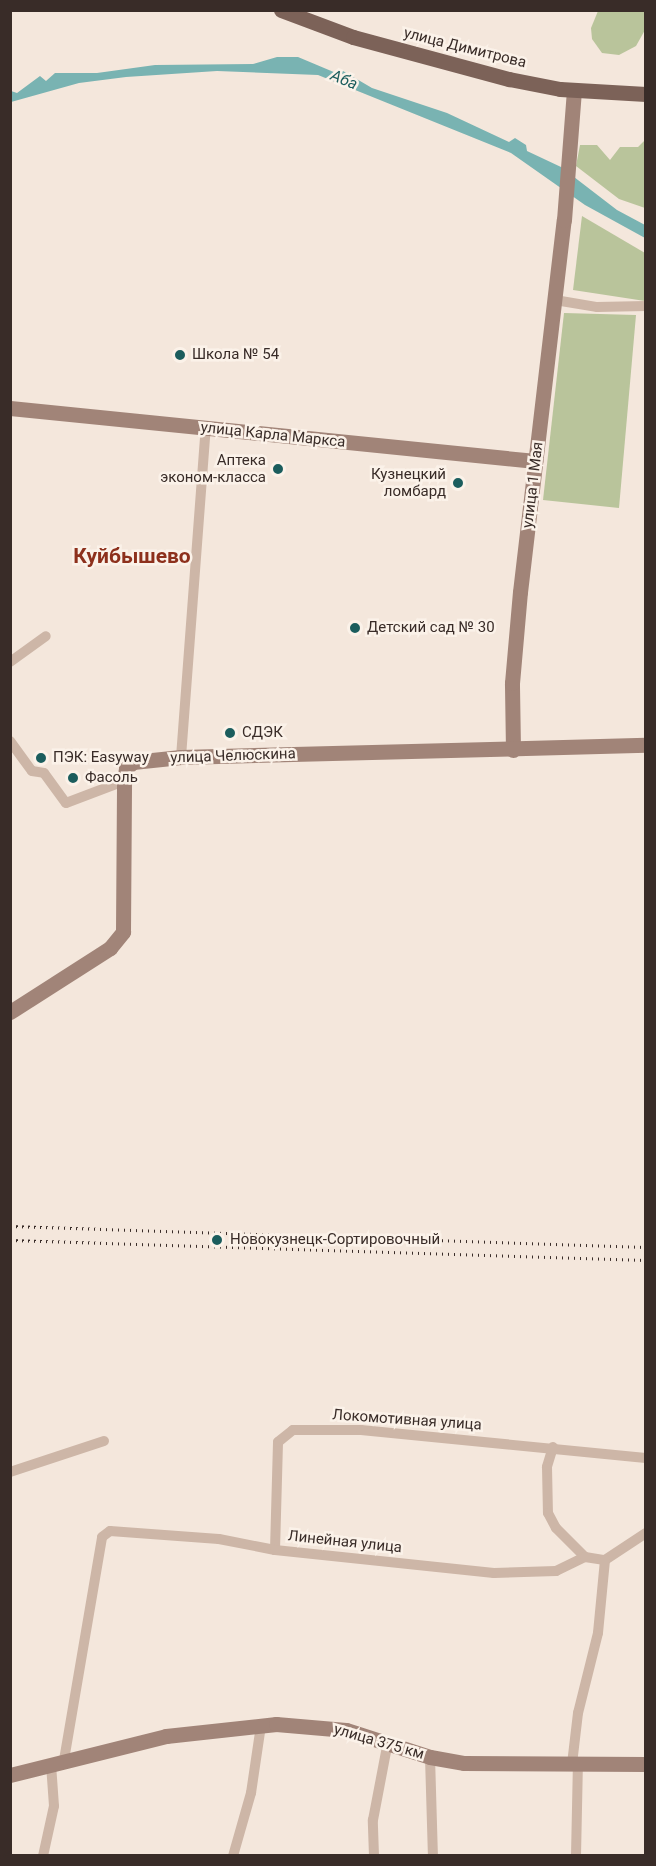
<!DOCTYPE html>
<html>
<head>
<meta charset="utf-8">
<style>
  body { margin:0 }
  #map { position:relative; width:656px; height:1866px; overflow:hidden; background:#f4e7dc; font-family:Roboto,sans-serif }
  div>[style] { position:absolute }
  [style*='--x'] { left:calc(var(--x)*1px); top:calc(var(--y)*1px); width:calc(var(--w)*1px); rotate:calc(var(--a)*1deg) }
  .green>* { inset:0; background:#b9c49b }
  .water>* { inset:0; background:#79b3b2 }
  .street>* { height:10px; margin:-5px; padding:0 5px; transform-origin:5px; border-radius:5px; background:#cdb6a7 }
  .secondary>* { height:15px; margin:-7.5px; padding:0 7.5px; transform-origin:7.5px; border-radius:7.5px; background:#a18478 }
  .primary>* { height:15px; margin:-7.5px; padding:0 7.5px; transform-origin:7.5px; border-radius:7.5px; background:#7c6258 }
  .rail>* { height:3px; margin-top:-1.5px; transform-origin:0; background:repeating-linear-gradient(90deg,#392c28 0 1.5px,transparent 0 6px) }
  .dots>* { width:16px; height:16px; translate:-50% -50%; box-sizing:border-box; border:3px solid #fbf2e9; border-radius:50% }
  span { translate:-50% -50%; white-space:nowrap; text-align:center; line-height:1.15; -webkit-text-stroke:5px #fbf2e9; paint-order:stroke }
  .street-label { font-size:15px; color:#392c28 }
  .poi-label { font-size:15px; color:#392c28 }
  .left { translate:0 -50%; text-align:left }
  .right { translate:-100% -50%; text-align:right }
  .water-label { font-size:16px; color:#1b5d5d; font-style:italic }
  .district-label { font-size:21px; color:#8d301c; font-weight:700 }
  .frame { position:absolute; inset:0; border:12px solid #392c28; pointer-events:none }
</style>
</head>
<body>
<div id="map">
  <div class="green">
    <div style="clip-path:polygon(598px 11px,645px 11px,645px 30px,636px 46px,619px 55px,602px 53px,592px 39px,591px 28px)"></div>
    <div style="clip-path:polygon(645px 140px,645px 208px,619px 199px,576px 166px,580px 145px,597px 145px,610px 160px,620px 147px,638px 147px)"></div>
    <div style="clip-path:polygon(582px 216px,645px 253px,645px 301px,573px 290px)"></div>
    <div style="clip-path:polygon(564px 313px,636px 315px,619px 508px,543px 500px)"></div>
  </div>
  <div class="water">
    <div style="clip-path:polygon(277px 57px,298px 57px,336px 73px,343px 71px,372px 88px,447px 113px,509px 142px,515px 138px,526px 145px,527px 151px,561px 167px,617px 210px,645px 225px,645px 238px,585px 205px,511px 153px,318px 75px,217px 71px,126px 77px,79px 83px,11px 102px,11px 91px,17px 93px,40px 76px,46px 81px,55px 73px,97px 73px,155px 65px,253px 64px)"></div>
  </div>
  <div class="street">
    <div style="--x:555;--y:300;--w:43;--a:9.5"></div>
    <div style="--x:597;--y:307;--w:49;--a:-1.2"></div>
    <div style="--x:10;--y:662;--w:44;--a:-35.8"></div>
    <div style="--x:10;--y:741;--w:37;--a:54"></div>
    <div style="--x:32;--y:771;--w:12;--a:9"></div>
    <div style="--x:44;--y:773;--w:37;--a:54"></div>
    <div style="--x:66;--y:803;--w:62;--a:-20.8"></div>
    <div style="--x:181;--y:757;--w:330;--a:-85.7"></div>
    <div style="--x:553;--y:1447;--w:21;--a:107"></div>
    <div style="--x:547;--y:1467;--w:46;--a:88.8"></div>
    <div style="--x:548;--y:1513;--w:17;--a:62"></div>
    <div style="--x:556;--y:1528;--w:41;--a:45"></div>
    <div style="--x:10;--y:1472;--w:99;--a:-18.3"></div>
    <div style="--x:275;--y:1550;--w:108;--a:-88.4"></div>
    <div style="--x:278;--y:1442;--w:19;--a:-39"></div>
    <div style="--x:293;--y:1430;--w:68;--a:0"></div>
    <div style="--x:361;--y:1430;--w:286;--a:5.6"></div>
    <div style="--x:605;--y:1560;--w:49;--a:-33.4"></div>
    <div style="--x:430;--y:1757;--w:99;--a:88.3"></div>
    <div style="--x:64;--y:1760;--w:226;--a:-80.3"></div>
    <div style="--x:102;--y:1537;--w:10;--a:-37"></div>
    <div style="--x:110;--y:1531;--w:109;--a:4.2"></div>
    <div style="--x:219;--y:1539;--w:57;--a:11.1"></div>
    <div style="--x:275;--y:1550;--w:220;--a:6"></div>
    <div style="--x:494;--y:1573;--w:62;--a:-1.8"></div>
    <div style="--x:556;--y:1571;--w:32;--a:-26"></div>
    <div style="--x:585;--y:1557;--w:20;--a:9"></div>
    <div style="--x:605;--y:1560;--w:73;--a:95.5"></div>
    <div style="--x:598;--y:1633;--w:82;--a:104"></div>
    <div style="--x:578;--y:1713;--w:51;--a:96.7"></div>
    <div style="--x:43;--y:1856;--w:51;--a:-77.6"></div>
    <div style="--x:54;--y:1806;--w:42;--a:-94.1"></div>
    <div style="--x:233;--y:1856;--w:66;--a:-74.1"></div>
    <div style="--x:251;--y:1793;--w:69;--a:-81.6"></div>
    <div style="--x:374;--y:1856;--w:36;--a:-92"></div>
    <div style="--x:373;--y:1820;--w:80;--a:-79.2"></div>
    <div style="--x:576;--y:1856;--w:92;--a:-88.8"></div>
  </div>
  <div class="secondary">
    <div style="--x:10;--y:408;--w:528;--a:5.76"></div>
    <div style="--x:513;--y:750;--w:67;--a:-90.9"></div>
    <div style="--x:512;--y:683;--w:91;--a:-85"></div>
    <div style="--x:520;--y:592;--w:375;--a:-83.3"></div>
    <div style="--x:564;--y:220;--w:130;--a:-85.6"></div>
    <div style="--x:10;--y:1012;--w:119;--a:-32.6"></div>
    <div style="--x:110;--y:948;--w:21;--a:-51"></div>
    <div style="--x:123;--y:932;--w:151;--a:-89.6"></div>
    <div style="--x:124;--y:781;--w:13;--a:-81"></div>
    <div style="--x:126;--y:768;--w:9;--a:-41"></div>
    <div style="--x:133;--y:762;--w:48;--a:-5.9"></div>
    <div style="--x:181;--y:757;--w:465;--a:-1.5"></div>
    <div style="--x:10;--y:1775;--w:161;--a:-14"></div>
    <div style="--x:166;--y:1736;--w:111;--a:-6.2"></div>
    <div style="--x:276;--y:1724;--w:70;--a:4.9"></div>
    <div style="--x:346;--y:1730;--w:88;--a:17.8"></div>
    <div style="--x:430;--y:1757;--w:35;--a:10"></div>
    <div style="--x:464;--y:1763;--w:182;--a:0.3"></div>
  </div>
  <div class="primary">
    <div style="--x:281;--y:10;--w:77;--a:20.6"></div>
    <div style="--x:353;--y:37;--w:162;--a:15.1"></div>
    <div style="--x:509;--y:79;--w:52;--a:11.1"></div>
    <div style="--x:560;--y:89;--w:86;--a:3.3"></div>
  </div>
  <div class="rail">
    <div style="--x:10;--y:1226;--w:636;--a:1.89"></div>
    <div style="--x:10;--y:1240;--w:636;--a:1.8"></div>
  </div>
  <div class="dots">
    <div style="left:180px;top:355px;background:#1b5d5d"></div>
    <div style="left:278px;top:469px;background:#1b5d5d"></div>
    <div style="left:458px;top:483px;background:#1b5d5d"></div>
    <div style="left:355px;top:628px;background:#1b5d5d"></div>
    <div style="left:230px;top:733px;background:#1b5d5d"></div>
    <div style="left:41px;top:758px;background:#1b5d5d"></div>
    <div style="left:73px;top:778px;background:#1b5d5d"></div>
    <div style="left:217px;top:1240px;background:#1b5d5d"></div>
  </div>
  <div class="street-label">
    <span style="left:465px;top:48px;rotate:14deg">улица Димитрова</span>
    <span style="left:273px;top:435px;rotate:6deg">улица Карла Маркса</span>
    <span style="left:533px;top:485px;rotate:-83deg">улица 1 Мая</span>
    <span style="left:233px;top:756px;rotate:-2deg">улица Челюскина</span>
    <span style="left:407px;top:1420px;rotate:4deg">Локомотивная улица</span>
    <span style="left:345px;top:1542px;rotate:6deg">Линейная улица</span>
    <span style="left:379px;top:1742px;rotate:16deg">улица 375 км</span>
  </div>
  <div class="poi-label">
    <span class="left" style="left:192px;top:355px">Школа № 54</span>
    <span class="right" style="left:266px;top:469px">Аптека<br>эконом-класса</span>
    <span class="right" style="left:446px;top:483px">Кузнецкий<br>ломбард</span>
    <span class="left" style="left:367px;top:628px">Детский сад № 30</span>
    <span class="left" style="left:242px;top:733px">СДЭК</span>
    <span class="left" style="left:53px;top:758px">ПЭК: Easyway</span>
    <span class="left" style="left:85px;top:778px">Фасоль</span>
    <span class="left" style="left:230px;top:1240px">Новокузнецк-Сортировочный</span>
  </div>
  <div class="water-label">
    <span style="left:344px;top:80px;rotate:22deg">Аба</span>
  </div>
  <div class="district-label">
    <span style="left:132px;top:556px">Куйбышево</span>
  </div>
  <div class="frame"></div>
</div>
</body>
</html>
